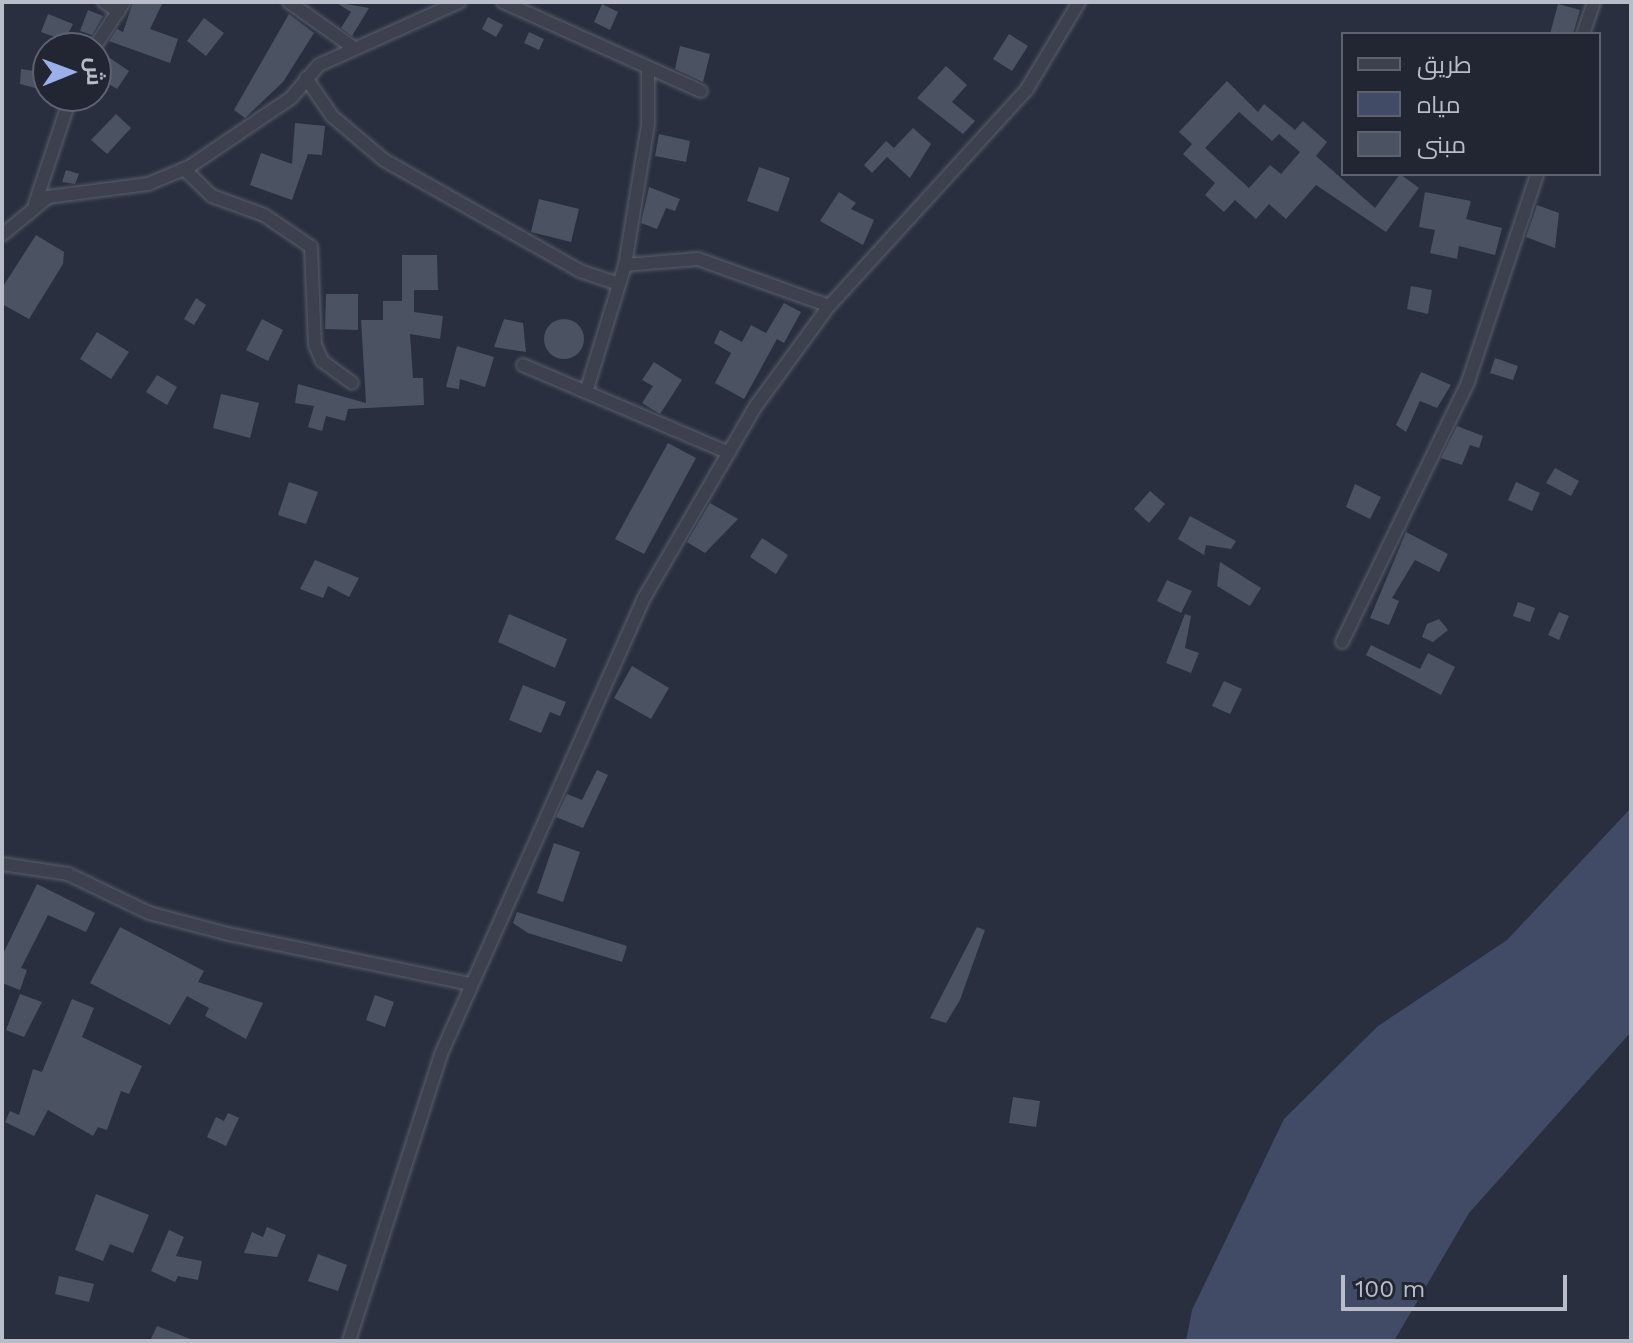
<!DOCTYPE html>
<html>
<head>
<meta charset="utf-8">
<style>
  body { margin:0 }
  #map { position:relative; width:1633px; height:1343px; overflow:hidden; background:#292f3e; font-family:"Work Sans",Cairo,sans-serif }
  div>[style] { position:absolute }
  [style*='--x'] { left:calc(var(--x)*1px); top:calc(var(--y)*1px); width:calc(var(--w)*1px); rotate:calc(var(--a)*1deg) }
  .water>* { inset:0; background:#414b65 }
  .building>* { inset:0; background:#4b5262 }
  .round { border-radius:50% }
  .roads { filter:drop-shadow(0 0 2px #5b5f6c) drop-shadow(0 0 2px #5b5f6c) }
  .street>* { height:12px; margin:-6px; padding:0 6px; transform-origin:6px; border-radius:6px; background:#3d414e }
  span { translate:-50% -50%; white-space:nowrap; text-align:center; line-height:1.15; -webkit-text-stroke:6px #222633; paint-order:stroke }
  .frame { position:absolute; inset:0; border:4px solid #b9bdc9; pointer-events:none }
  .legend { position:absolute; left:1341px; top:32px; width:260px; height:144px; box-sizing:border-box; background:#222633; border:2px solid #5e626f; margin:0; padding:10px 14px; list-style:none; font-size:24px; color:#b9bdc9 }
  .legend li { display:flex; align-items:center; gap:16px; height:40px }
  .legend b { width:40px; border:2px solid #5e626f }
  .north { position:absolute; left:32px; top:32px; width:80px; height:80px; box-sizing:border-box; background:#222633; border:2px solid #5e626f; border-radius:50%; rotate:89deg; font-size:22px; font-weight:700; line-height:32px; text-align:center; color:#b9bdc9 }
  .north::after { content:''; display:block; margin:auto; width:28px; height:36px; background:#9bafeb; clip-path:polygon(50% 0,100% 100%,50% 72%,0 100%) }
  .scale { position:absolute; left:1341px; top:1275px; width:226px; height:36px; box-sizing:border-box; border:4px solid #b9bdc9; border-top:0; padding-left:10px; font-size:24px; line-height:28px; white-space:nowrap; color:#b9bdc9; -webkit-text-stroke:6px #222633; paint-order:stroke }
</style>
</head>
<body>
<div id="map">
  <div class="water">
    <div style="clip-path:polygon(1631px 808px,1631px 1032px,1469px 1213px,1394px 1341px,1186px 1341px,1192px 1310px,1284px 1119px,1378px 1026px,1507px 940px)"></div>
  </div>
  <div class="building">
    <div style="clip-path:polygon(133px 2px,163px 2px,150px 29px,178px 39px,170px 63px,109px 41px,117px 29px,123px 32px)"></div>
    <div style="clip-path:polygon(335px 2px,369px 8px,352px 36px,341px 28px,351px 12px)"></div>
    <div style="clip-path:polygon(602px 4px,618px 12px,610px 30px,594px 22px)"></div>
    <div style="clip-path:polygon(1558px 4px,1580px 10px,1573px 34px,1550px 34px)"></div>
    <div style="clip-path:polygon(88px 10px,103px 16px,92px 35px,80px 31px)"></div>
    <div style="clip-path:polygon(48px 14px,73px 24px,69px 32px,85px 48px,41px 32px)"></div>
    <div style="clip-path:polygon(289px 14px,314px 33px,283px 82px,245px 118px,234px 110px)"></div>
    <div style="clip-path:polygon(488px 17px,503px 25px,496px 37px,482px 29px)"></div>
    <div style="clip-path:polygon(204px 18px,224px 33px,206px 56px,187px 41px)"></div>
    <div style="clip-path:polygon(529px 32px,544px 39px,539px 50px,524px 43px)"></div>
    <div style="clip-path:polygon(1009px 34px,1028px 46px,1012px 71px,993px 59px)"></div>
    <div style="clip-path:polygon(680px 46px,710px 54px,703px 82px,675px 69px)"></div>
    <div style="clip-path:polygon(107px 56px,129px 71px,117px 89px,96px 76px)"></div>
    <div style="clip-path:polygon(946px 66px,967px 85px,952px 102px,975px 121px,963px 134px,917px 98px)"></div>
    <div style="clip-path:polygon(21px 69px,48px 73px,43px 90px,20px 84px)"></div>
    <div style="clip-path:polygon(evenodd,1227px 81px,1258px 112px,1264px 104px,1295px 130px,1303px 121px,1327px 142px,1316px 156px,1375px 208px,1400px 174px,1419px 188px,1386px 232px,1316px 185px,1286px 219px,1269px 204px,1256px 219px,1235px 200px,1224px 212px,1205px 195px,1215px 183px,1183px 154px,1192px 144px,1179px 132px,1227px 81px,1239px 112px,1272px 141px,1279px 134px,1300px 152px,1281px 174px,1270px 165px,1249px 188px,1205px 148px,1239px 112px)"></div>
    <div style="clip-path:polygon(116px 114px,131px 128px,107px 154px,91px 140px)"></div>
    <div style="clip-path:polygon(295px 123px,325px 126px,322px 155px,308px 154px,292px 200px,250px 185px,261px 153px,292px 164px)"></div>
    <div style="clip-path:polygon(913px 128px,931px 144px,910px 178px,887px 157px,872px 173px,864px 165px,886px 141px,894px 148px)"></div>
    <div style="clip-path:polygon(659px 134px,690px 141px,686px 162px,655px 156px)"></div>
    <div style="clip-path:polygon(759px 167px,790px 178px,778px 212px,747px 201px)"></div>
    <div style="clip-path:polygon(66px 170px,79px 174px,75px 184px,62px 182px)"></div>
    <div style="clip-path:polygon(649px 187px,680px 199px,675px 211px,666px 208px,657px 229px,641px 223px)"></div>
    <div style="clip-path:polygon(839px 192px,856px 203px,851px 209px,874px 220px,863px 245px,820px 221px)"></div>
    <div style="clip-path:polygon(1425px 192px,1471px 201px,1466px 219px,1502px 228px,1495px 255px,1459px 246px,1457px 259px,1430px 253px,1435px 230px,1419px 227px)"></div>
    <div style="clip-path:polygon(539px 199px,579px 209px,571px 242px,531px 232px)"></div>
    <div style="clip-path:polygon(1537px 205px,1559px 213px,1555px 248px,1526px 237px)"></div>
    <div style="clip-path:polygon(36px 235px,64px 252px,63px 264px,29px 319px,2px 304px,2px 288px)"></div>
    <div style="clip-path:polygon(402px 255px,437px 255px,438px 290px,414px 290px,414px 312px,443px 316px,440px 339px,410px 334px,413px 378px,423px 378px,424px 405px,348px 409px,345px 421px,326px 416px,322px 431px,308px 427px,314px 406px,295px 403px,298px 384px,366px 403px,361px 320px,383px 320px,383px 301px,402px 301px)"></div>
    <div style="clip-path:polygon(1411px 286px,1432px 290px,1428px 314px,1407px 309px)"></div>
    <div style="clip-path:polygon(326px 294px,358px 294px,358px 330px,325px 329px)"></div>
    <div style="clip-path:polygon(196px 298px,206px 305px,194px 325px,184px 319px)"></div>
    <div style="clip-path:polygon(784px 303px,801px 312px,784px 343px,777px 339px,744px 399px,715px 383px,731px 353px,714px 343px,720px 330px,742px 342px,751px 325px,766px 333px)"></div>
    <div style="clip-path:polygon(262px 319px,283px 330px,268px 361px,246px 350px)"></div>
    <div style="clip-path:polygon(504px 319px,523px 323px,526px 352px,494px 347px)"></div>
    <div class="round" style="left:544px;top:319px;width:40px;height:40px"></div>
    <div style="clip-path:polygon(97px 332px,129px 352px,111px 379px,80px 359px)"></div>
    <div style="clip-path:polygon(457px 346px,494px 357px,485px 387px,460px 379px,459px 389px,446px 387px)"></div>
    <div style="clip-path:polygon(1495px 358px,1518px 366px,1513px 380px,1490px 373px)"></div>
    <div style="clip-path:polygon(654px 362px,682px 380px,660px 414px,642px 403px,653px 386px,642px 380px)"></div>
    <div style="clip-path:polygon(1421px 372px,1451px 385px,1437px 408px,1420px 401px,1406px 432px,1396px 425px)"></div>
    <div style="clip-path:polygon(157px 375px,177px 387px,167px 405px,146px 392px)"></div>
    <div style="clip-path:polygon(221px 394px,259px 403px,250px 438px,213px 428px)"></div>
    <div style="clip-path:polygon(1457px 426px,1483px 436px,1479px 448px,1470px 445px,1462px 465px,1441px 458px)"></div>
    <div style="clip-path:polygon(668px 443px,696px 458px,644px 554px,615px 539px)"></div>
    <div style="clip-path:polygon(1555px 468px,1579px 481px,1571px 496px,1546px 483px)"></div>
    <div style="clip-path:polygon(289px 482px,318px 492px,306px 524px,278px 515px)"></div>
    <div style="clip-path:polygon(1516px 482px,1540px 493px,1532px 511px,1508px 500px)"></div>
    <div style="clip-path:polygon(1355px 484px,1381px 497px,1370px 519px,1346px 507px)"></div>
    <div style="clip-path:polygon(1150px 491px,1165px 504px,1149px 523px,1134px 509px)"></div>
    <div style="clip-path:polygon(710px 503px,738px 519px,705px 553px,687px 542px)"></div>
    <div style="clip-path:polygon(1190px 516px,1236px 541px,1231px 549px,1206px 545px,1204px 555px,1178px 539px)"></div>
    <div style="clip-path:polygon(1406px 532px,1448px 554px,1439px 572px,1415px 560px,1392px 598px,1399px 601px,1389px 625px,1370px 618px)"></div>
    <div style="clip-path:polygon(762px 538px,788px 555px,776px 574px,750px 557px)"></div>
    <div style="clip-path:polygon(315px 560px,359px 578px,349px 597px,328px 586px,323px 598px,300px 589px)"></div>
    <div style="clip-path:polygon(1220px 562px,1261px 588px,1250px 606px,1217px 586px)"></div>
    <div style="clip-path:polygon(1167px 580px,1192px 591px,1181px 613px,1157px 601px)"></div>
    <div style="clip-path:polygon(1518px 602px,1535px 608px,1530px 622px,1513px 616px)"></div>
    <div style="clip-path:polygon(1559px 612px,1569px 616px,1559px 640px,1548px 635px)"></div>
    <div style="clip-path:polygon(509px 614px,567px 639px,555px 668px,498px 642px)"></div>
    <div style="clip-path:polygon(1185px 614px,1191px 616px,1185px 648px,1199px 653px,1191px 673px,1166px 663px)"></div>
    <div style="clip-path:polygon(1439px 619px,1448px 630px,1433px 642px,1422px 637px,1427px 624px)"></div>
    <div style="clip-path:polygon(1371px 645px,1420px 669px,1428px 653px,1455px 667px,1441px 695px,1366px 655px)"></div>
    <div style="clip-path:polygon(632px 666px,669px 688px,651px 719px,614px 698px)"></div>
    <div style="clip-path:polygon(1224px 681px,1242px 689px,1230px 714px,1212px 706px)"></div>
    <div style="clip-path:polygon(523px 685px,566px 702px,560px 716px,550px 712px,541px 733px,509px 720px)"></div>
    <div style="clip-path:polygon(597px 770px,608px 775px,583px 828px,556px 817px,567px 794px,582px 800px)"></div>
    <div style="clip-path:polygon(554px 843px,580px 852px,563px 902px,537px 893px)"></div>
    <div style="clip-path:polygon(37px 884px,95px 913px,86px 932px,48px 915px,21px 968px,27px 970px,20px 990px,2px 983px,2px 956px)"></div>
    <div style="clip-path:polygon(517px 912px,627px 946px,622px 962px,528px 933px,513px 923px)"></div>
    <div style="clip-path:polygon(120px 927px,204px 971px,198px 982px,263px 1003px,246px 1039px,205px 1016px,209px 1008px,187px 996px,170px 1025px,90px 983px)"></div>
    <div style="clip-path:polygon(977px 927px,985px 930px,960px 1000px,946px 1023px,930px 1018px)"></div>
    <div style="clip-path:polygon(20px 994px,42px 1002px,24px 1037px,6px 1030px)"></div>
    <div style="clip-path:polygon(375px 995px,394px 1002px,385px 1027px,366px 1020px)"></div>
    <div style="clip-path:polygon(72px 999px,94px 1008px,82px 1037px,142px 1066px,129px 1094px,121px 1091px,107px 1130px,98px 1127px,93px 1136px,48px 1110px,34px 1136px,5px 1122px,10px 1111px,19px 1115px,33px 1069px,42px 1072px)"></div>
    <div style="clip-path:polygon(1013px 1097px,1040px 1101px,1036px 1127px,1009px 1123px)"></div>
    <div style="clip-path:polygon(228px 1113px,239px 1118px,226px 1146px,207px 1137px,216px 1117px,224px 1121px)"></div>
    <div style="clip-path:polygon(96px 1194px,149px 1215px,133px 1253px,110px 1244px,103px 1261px,75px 1250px)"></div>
    <div style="clip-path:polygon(267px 1227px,286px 1235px,277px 1257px,244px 1253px,252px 1232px,263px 1237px)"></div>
    <div style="clip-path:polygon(169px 1230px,184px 1237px,176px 1256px,202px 1261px,198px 1280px,178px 1276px,175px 1282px,151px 1271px)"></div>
    <div style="clip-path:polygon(318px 1254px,347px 1265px,338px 1291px,308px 1281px)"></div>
    <div style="clip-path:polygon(59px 1276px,94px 1284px,89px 1302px,55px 1294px)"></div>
    <div style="clip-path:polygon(157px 1326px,193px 1340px,193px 1341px,150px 1341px)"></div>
  </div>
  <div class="roads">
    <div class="street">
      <div style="--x:104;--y:2;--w:17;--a:33"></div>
      <div style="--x:289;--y:2;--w:80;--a:35.3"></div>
      <div style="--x:503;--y:2;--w:217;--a:24.2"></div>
      <div style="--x:1583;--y:34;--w:34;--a:-71"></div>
      <div style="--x:94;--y:48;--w:55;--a:-56.9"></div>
      <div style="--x:306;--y:78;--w:46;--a:55.6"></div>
      <div style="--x:332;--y:116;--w:68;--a:40.2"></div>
      <div style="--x:384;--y:160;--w:225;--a:29.5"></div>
      <div style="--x:580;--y:271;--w:41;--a:18.4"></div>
      <div style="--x:184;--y:169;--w:39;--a:44"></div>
      <div style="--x:212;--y:196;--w:55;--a:20.1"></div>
      <div style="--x:264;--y:215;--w:57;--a:34.2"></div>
      <div style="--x:311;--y:247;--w:98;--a:87.7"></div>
      <div style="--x:315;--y:345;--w:17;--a:66"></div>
      <div style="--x:322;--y:361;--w:37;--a:36"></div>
      <div style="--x:35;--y:204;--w:114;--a:-71.6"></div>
      <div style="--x:2;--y:235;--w:60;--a:-39.6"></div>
      <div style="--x:48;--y:197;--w:101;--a:-7.4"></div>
      <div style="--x:148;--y:184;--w:44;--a:-22.5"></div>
      <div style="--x:189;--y:167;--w:123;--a:-34.1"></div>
      <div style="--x:291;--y:98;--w:43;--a:-49.7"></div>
      <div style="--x:319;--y:65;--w:154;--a:-24.2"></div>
      <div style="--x:625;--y:265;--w:73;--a:-4.7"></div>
      <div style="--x:698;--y:259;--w:139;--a:19.7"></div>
      <div style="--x:523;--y:365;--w:224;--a:23.1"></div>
      <div style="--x:586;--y:392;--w:133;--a:-72.9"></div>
      <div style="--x:625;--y:265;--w:143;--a:-80.7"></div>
      <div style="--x:648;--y:124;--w:54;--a:-90"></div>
      <div style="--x:1342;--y:642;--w:289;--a:-64.1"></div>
      <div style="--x:1468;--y:382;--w:219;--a:-71.6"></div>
      <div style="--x:2;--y:864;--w:67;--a:8.6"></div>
      <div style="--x:68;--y:874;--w:90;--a:25.7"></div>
      <div style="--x:149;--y:913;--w:78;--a:14.9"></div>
      <div style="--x:224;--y:933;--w:251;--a:11.7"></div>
      <div style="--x:349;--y:1341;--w:301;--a:-72.2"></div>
      <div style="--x:441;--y:1054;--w:499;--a:-66"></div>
      <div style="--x:644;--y:598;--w:221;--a:-59.8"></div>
      <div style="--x:755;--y:407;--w:125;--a:-53.8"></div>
      <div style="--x:829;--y:306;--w:294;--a:-47.6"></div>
      <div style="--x:1027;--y:89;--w:101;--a:-59.1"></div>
    </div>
  </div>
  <div class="frame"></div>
  <ul class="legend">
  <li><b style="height:10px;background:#3d414e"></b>طريق</li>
  <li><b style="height:22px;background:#414b65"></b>مياه</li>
  <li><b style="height:22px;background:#4b5262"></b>مبنى</li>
  </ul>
  <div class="north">ش</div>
  <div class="scale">100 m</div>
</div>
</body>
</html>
